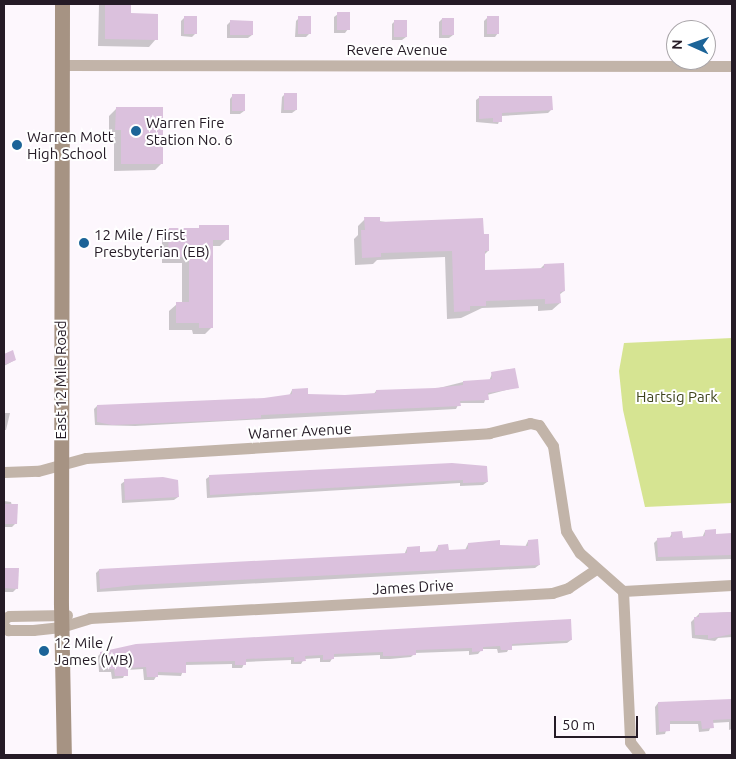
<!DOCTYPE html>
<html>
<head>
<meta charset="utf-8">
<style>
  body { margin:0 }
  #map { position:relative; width:736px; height:759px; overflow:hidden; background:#fdf7fd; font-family:Ubuntu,sans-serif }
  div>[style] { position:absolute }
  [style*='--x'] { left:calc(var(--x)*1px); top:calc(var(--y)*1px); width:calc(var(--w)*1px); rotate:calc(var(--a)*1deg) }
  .green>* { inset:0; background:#d6e492 }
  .shadow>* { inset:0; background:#0003 }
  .building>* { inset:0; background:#dbc1dd }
  .street>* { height:11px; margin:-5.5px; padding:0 5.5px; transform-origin:5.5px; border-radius:5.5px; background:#c2b4a9 }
  .secondary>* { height:15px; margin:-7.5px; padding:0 7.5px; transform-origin:7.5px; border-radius:7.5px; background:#a69383 }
  .dots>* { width:14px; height:14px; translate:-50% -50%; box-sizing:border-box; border:2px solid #fff; border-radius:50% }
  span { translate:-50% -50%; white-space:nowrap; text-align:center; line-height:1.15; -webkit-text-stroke:4px #fff; paint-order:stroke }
  .street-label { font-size:15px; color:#251b26 }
  .poi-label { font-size:15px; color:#251b26 }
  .left { translate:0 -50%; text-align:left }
  .park-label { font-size:15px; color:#3f451d }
  .frame { position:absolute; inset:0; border:5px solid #251b26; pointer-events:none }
  .north { position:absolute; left:666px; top:20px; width:50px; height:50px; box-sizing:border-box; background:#fff; border:1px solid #a8a4a8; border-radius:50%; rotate:272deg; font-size:14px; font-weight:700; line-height:20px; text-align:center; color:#251b26 }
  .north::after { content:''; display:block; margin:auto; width:18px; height:22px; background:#1c6498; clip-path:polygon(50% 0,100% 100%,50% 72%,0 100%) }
  .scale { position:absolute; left:554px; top:716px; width:84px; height:22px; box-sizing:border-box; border:2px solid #251b26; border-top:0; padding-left:6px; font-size:15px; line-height:18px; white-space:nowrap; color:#251b26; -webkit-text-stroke:4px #fff; paint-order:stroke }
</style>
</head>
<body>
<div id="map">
  <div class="green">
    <div style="clip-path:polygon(732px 338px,732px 503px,645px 507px,623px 410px,619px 371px,624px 343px)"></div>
  </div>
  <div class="shadow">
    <div style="clip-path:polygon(99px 4px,130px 4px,130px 15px,156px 39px,149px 47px,98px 46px)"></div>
    <div style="clip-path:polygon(338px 14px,348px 29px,345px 33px,334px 33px,334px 17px)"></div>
    <div style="clip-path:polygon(185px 17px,196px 33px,192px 37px,181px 36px,181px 21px)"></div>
    <div style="clip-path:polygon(299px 18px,310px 33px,306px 37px,295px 37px,296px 21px)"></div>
    <div style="clip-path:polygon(487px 18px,498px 33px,495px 37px,484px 37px,484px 21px)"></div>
    <div style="clip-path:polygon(442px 19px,453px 35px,449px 38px,439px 38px,439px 22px)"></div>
    <div style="clip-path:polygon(395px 21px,406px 37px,402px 40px,392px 40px,392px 24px)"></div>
    <div style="clip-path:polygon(230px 22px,252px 35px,248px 38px,227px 38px,227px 25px)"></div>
    <div style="clip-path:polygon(285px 94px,296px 110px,292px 113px,281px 113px,282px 97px)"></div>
    <div style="clip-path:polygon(233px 95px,244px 111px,240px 114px,230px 114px,230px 99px)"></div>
    <div style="clip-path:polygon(480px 97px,551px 110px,548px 113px,501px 116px,498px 124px,476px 122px,476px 100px)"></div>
    <div style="clip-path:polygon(116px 109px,162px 163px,155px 170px,114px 171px,114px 136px,109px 137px,109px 116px)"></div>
    <div style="clip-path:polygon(365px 219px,483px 236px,488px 251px,484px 255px,484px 271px,540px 269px,544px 265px,564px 291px,559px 295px,560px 303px,552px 310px,538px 311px,538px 306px,482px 308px,461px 318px,447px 319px,445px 257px,377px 260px,373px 264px,355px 265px,354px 239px,358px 235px,358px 226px)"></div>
    <div style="clip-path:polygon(169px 229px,227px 239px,220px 246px,212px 246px,212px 327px,205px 334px,193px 334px,192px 330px,169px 330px,169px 311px,177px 304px,182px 304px,182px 263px,162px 263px,162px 237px)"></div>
    <div style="clip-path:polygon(12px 352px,15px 360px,4px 366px,4px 356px)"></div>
    <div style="clip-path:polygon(492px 374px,518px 387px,487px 395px,484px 403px,459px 403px,456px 409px,135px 426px,95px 425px,94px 409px,97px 406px,264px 399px,289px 396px,292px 390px,307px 395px,373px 395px,376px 391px,435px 389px,463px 382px,489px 381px)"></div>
    <div style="clip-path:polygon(4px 379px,5px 379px,4px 395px)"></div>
    <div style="clip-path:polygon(4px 413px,10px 413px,6px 430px,4px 430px)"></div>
    <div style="clip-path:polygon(452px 464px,487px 482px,483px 485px,460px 486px,460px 483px,207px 498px,206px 479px,210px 476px)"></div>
    <div style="clip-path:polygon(125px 481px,178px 497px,174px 500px,122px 503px,121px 484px)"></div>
    <div style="clip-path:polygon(4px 501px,11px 502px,16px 523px,12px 527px,4px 527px)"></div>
    <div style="clip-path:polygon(705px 531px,715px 536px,731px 535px,732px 531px,732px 559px,656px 561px,654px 543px,658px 539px,669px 539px,672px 533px,682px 539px,702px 538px)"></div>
    <div style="clip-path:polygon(528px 541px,539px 565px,535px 568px,97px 592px,96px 573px,99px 570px,404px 555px,407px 548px,419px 553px,435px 552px,438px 546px,447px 551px,465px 550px,468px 544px,525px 547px)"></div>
    <div style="clip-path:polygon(4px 568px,18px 569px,17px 588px,13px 592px,4px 592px)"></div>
    <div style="clip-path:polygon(732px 612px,732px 637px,718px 638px,715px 641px,692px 638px,691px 622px,699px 614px)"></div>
    <div style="clip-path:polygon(571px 640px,567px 643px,510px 646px,507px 652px,498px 653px,497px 649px,482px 649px,478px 654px,469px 655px,469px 651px,415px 653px,411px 657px,390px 659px,380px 659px,380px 655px,333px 657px,330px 662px,320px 662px,320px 658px,304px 659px,301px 664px,291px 664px,291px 660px,245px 662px,242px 668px,232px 668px,232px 664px,185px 665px,181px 676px,157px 675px,154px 680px,144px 680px,143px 669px,127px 670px,123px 678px,112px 679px,111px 672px,99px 672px,98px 656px,101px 653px)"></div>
    <div style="clip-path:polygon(732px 700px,732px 729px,729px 730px,729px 722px,712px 723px,709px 731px,699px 732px,698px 724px,668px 724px,665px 734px,656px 735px,655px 707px,658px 703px)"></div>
  </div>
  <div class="building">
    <div style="clip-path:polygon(105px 4px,131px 4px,131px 13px,158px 14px,158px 40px,105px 39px)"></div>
    <div style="clip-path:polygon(337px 12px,350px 12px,350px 30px,337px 30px)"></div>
    <div style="clip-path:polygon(184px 16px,197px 16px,197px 34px,184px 34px)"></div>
    <div style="clip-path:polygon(298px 16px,311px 16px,311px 34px,298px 34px)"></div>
    <div style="clip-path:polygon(487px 16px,499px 16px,499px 34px,487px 34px)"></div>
    <div style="clip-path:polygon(442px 18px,454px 18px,454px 35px,442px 35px)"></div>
    <div style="clip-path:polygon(230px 20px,253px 21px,253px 35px,230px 35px)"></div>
    <div style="clip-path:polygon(394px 20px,407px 20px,407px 37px,394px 37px)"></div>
    <div style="clip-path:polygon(284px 93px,297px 93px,297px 110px,284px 110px)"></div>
    <div style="clip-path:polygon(232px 94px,245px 94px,245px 111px,232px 111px)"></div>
    <div style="clip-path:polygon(479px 96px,552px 96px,553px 110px,502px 113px,502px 122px,493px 122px,493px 118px,479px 119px)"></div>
    <div style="clip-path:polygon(116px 107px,163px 107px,163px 164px,121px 164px,121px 130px,115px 130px)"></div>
    <div style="clip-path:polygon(364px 217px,380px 217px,380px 222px,483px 218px,484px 234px,489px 234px,489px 251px,485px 251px,485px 270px,544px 268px,544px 264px,564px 263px,565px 291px,560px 292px,561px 303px,545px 304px,545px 299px,486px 301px,486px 306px,470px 306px,470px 311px,454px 312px,452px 251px,381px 253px,381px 257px,362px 258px,361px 230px,365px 230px)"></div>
    <div style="clip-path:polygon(199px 225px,229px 225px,229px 240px,213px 240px,213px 328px,199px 328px,199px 323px,176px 323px,176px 302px,189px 302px,189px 257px,168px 257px,169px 228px,199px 228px)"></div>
    <div style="clip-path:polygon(13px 350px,16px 360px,4px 365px,4px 354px)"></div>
    <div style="clip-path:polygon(515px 368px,519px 388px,488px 393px,489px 400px,460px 401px,461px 406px,261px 415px,261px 418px,233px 420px,112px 425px,97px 422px,97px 405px,264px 398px,292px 394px,292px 389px,308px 388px,308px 394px,345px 395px,376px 393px,376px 390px,435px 388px,463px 385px,463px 381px,492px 379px,491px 372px)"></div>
    <div style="clip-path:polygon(452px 463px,487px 466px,488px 482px,463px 483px,463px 480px,210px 495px,209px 475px)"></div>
    <div style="clip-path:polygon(163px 477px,178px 480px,179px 497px,125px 500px,124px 479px)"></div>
    <div style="clip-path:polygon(4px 504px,18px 504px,17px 524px,4px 524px)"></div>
    <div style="clip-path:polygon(716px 529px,716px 534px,732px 533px,732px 555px,658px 557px,657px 538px,672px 537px,671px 532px,682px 531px,683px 538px,705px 536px,705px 530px)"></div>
    <div style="clip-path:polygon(538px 539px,540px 565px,135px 585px,100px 589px,99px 569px,407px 553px,407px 547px,420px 546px,420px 552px,438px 551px,438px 545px,448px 544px,449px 550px,468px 549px,468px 543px,500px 540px,500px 545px,528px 546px,528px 540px)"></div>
    <div style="clip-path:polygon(4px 568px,19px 568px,18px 589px,4px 588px)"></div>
    <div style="clip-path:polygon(732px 612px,732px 634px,708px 639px,708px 635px,695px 635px,694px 617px,699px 617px,699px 613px)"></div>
    <div style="clip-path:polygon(571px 619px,572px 640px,512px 644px,512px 650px,501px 650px,500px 646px,483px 647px,483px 651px,472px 652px,472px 648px,416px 650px,416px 655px,395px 656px,383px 656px,383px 652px,334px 654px,334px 659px,323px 660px,323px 655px,305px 656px,306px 661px,294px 662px,294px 657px,246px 659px,246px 665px,235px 665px,235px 661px,186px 662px,186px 673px,158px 672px,158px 677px,147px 677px,146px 667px,128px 668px,128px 676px,115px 676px,114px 669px,101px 669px,100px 652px,136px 644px)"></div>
    <div style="clip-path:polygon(732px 699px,732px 719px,713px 720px,714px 728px,702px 729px,701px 721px,670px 721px,670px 731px,659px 732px,658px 702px)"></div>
  </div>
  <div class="street">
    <div style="--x:62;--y:65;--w:670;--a:0.09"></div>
    <div style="--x:4;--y:472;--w:34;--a:-2"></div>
    <div style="--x:38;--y:471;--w:50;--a:-15.2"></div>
    <div style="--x:86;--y:458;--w:404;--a:-3.5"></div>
    <div style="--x:489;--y:433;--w:42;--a:-13.7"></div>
    <div style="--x:530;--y:423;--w:9;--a:13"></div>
    <div style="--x:539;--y:425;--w:25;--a:56"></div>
    <div style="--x:553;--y:446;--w:86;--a:81.3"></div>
    <div style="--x:566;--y:531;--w:26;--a:58"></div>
    <div style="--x:580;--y:553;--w:57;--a:41.5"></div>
    <div style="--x:623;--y:591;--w:109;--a:-3.2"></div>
    <div style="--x:623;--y:591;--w:151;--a:87.3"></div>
    <div style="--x:630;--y:742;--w:16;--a:52"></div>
    <div style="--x:4;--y:619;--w:6;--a:-31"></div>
    <div style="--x:9;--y:616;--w:58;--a:-1"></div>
    <div style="--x:4;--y:626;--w:6;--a:45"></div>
    <div style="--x:8;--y:630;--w:25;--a:0"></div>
    <div style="--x:33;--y:630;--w:28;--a:-6"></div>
    <div style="--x:61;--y:627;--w:30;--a:-17"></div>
    <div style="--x:90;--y:618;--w:463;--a:-3.1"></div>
    <div style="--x:552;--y:593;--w:17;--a:-17"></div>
    <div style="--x:568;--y:588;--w:34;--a:-34"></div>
  </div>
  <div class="secondary">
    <div style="--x:62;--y:4;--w:601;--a:90.1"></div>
    <div style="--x:61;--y:605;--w:150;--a:88.9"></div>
  </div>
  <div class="dots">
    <div style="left:136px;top:131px;background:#1c6498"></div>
    <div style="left:17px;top:145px;background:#1c6498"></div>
    <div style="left:84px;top:243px;background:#1c6498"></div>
    <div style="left:44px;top:651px;background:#1c6498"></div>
  </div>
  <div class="street-label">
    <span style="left:397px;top:50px">Revere Avenue</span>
    <span style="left:61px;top:380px;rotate:-90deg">East 12 Mile Road</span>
    <span style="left:300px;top:431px;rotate:-3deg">Warner Avenue</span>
    <span style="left:413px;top:587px;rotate:-3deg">James Drive</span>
  </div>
  <div class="poi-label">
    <span class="left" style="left:146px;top:131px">Warren Fire<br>Station No. 6</span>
    <span class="left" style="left:27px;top:145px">Warren Mott<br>High School</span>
    <span class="left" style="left:94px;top:243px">12 Mile / First<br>Presbyterian (EB)</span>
    <span class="left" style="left:54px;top:651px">12 Mile /<br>James (WB)</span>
  </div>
  <div class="park-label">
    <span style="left:677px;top:397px">Hartsig Park</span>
  </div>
  <div class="frame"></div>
  <div class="north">N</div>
  <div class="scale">50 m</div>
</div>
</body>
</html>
